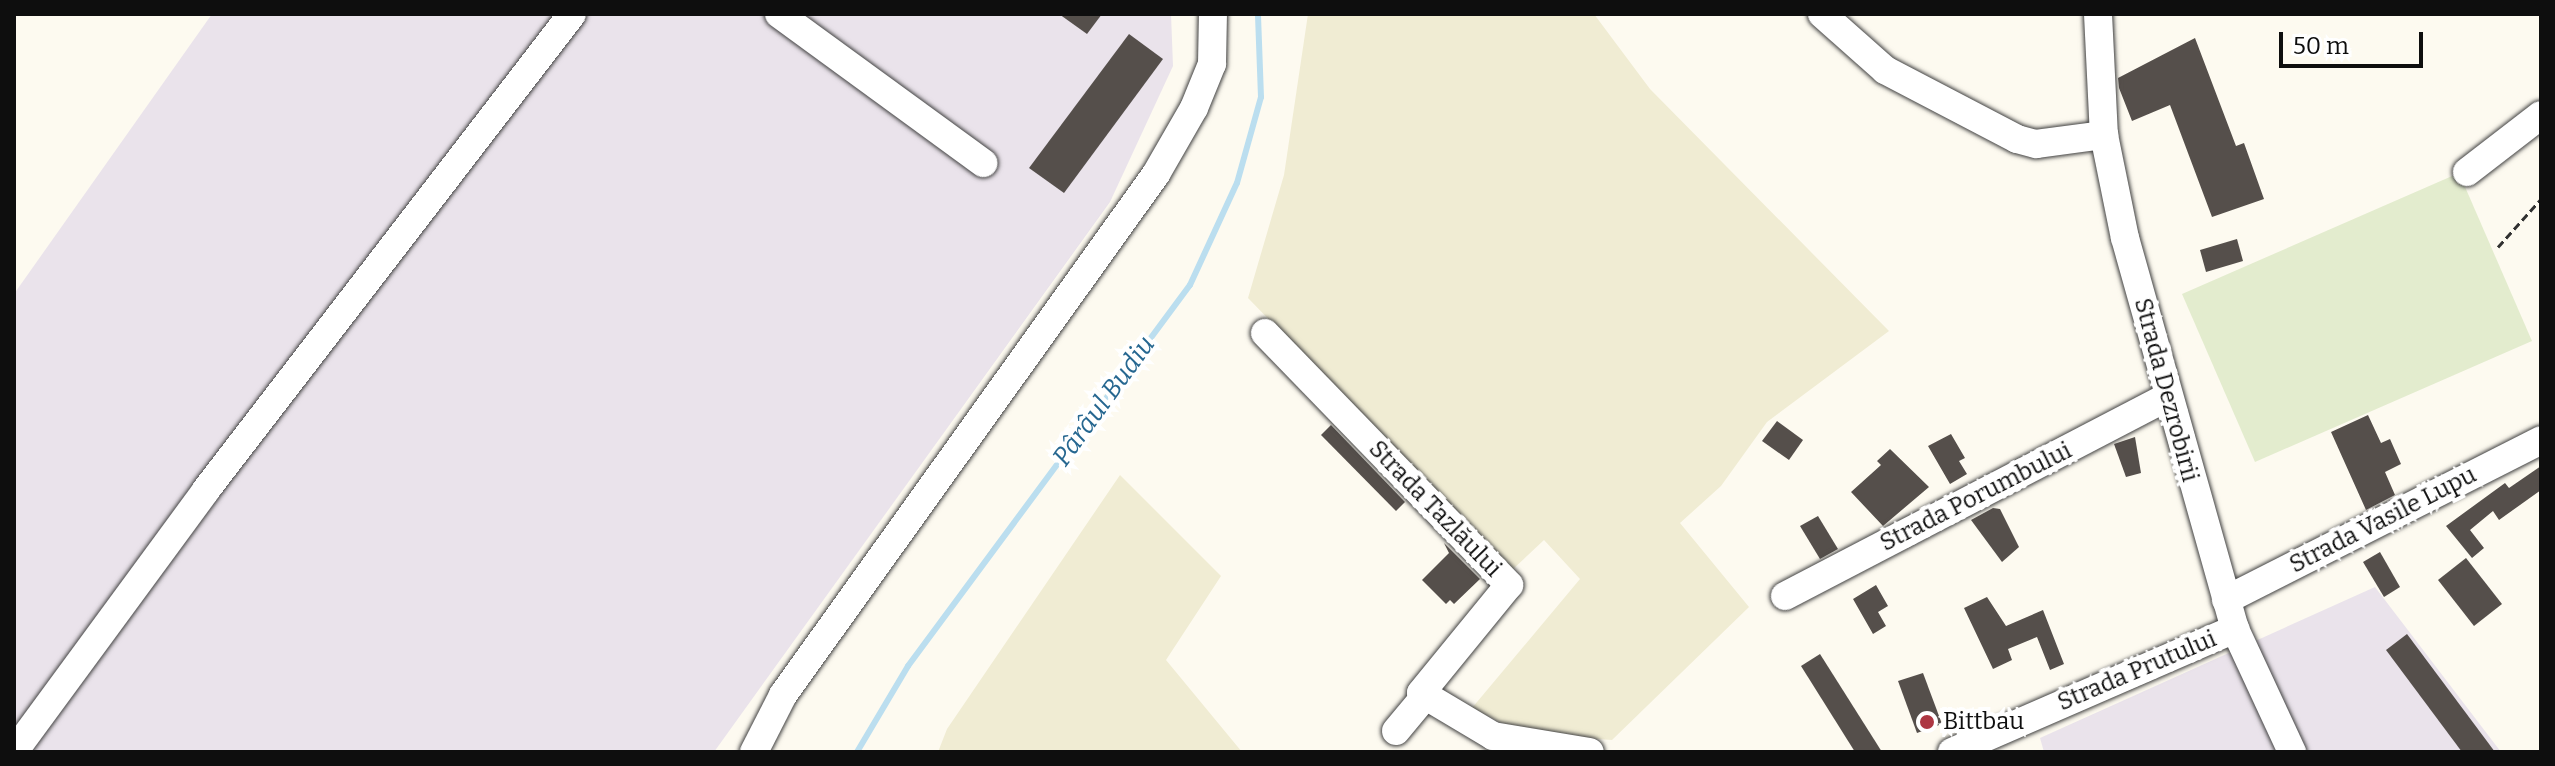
<!DOCTYPE html>
<html>
<head>
<meta charset="utf-8">
<style>
  body { margin:0 }
  #map { position:relative; width:2555px; height:766px; overflow:hidden; background:#fdfaf0; font-family:Bitter,serif }
  div>[style] { position:absolute }
  [style*='--x'] { left:calc(var(--x)*1px); top:calc(var(--y)*1px); width:calc(var(--w)*1px); rotate:calc(var(--a)*1deg) }
  .industrial>* { inset:0; background:#eae3eb }
  .farmland>* { inset:0; background:#f0ecd3 }
  .pitch>* { inset:0; background:#e3ecce }
  .stream>* { height:6px; margin:-3px; padding:0 3px; transform-origin:3px; border-radius:3px; background:#bbdeef }
  .building>* { inset:0; background:#554f4b }
  .path>* { height:3px; margin-top:-1.5px; transform-origin:0; background:repeating-linear-gradient(90deg,#303030 0 8px,transparent 0 12px) }
  .roads { filter:drop-shadow(0 0 2px #414141) drop-shadow(0 0 2px #414141) }
  .minor>* { height:28px; margin:-14px; padding:0 14px; transform-origin:14px; border-radius:14px; background:#fff }
  .dots>* { width:22px; height:22px; translate:-50% -50%; box-sizing:border-box; border:4px solid #fff; border-radius:50% }
  span { translate:-50% -50%; white-space:nowrap; text-align:center; line-height:1.15; -webkit-text-stroke:8px #fff; paint-order:stroke }
  .street-label { font-size:24px; color:#0e0e0e }
  .poi-label { font-size:24px; color:#0e0e0e }
  .left { translate:0 -50%; text-align:left }
  .water-label { font-size:26px; color:#266790; font-style:italic }
  .frame { position:absolute; inset:0; border:16px solid #0e0e0e; pointer-events:none }
  .scale { position:absolute; left:2279px; top:32px; width:144px; height:36px; box-sizing:border-box; border:4px solid #0e0e0e; border-top:0; padding-left:10px; font-size:24px; line-height:28px; white-space:nowrap; color:#0e0e0e; -webkit-text-stroke:6px #fff; paint-order:stroke }
</style>
</head>
<body>
<div id="map">
  <div class="industrial">
    <div style="clip-path:polygon(212px 14px,1171px 14px,1173px 66px,1110px 202px,714px 752px,14px 752px,14px 294px)"></div>
    <div style="clip-path:polygon(2375px 587px,2501px 752px,2044px 752px,2040px 738px)"></div>
  </div>
  <div class="farmland">
    <div style="clip-path:polygon(1308px 14px,1594px 14px,1650px 89px,1889px 331px,1767px 422px,1721px 486px,1680px 523px,1749px 607px,1612px 740px,1524px 734px,1472px 708px,1580px 579px,1544px 540px,1512px 570px,1248px 298px,1284px 175px)"></div>
    <div style="clip-path:polygon(1120px 475px,1221px 576px,1166px 660px,1242px 752px,938px 752px,947px 729px)"></div>
  </div>
  <div class="pitch">
    <div style="clip-path:polygon(2459px 173px,2532px 341px,2255px 462px,2182px 294px)"></div>
  </div>
  <div class="stream">
    <div style="--x:857;--y:752;--w:100;--a:-59.3"></div>
    <div style="--x:908;--y:666;--w:474;--a:-53.5"></div>
    <div style="--x:1190;--y:285;--w:112;--a:-65.3"></div>
    <div style="--x:1237;--y:183;--w:89;--a:-74.4"></div>
    <div style="--x:1261;--y:97;--w:83;--a:-92.1"></div>
  </div>
  <div class="building">
    <div style="clip-path:polygon(1059px 14px,1102px 14px,1087px 34px)"></div>
    <div style="clip-path:polygon(1129px 34px,1163px 59px,1064px 193px,1029px 168px)"></div>
    <div style="clip-path:polygon(2195px 38px,2236px 146px,2244px 143px,2264px 199px,2212px 217px,2170px 105px,2132px 121px,2119px 88px,2118px 78px)"></div>
    <div style="clip-path:polygon(2237px 239px,2243px 261px,2206px 272px,2200px 250px)"></div>
    <div style="clip-path:polygon(2368px 415px,2381px 443px,2390px 439px,2401px 464px,2385px 472px,2395px 495px,2366px 510px,2331px 432px)"></div>
    <div style="clip-path:polygon(1777px 421px,1803px 440px,1789px 460px,1762px 441px)"></div>
    <div style="clip-path:polygon(1331px 425px,1405px 502px,1396px 511px,1321px 435px)"></div>
    <div style="clip-path:polygon(1951px 434px,1965px 458px,1959px 461px,1967px 474px,1950px 484px,1928px 446px)"></div>
    <div style="clip-path:polygon(2135px 437px,2141px 473px,2126px 477px,2114px 444px)"></div>
    <div style="clip-path:polygon(1890px 449px,1929px 487px,1883px 526px,1851px 492px,1881px 465px,1877px 461px)"></div>
    <div style="clip-path:polygon(2541px 466px,2541px 490px,2499px 520px,2493px 511px,2470px 530px,2484px 548px,2472px 558px,2446px 526px,2505px 483px,2509px 488px)"></div>
    <div style="clip-path:polygon(1993px 508px,2000px 509px,2019px 547px,2002px 562px,1971px 520px)"></div>
    <div style="clip-path:polygon(1818px 516px,1838px 549px,1820px 559px,1800px 526px)"></div>
    <div style="clip-path:polygon(1444px 543px,1480px 579px,1454px 604px,1450px 600px,1446px 604px,1422px 580px,1449px 553px)"></div>
    <div style="clip-path:polygon(2380px 552px,2400px 587px,2384px 597px,2363px 562px)"></div>
    <div style="clip-path:polygon(2466px 558px,2502px 604px,2474px 626px,2438px 580px)"></div>
    <div style="clip-path:polygon(1876px 585px,1888px 606px,1878px 612px,1886px 626px,1873px 634px,1853px 599px)"></div>
    <div style="clip-path:polygon(1987px 597px,2006px 626px,2043px 610px,2064px 664px,2050px 670px,2037px 637px,2008px 649px,2012px 660px,1993px 669px,1964px 608px)"></div>
    <div style="clip-path:polygon(2407px 634px,2495px 752px,2462px 752px,2386px 650px)"></div>
    <div style="clip-path:polygon(1820px 654px,1882px 752px,1855px 752px,1801px 666px)"></div>
    <div style="clip-path:polygon(1923px 673px,1942px 724px,1917px 733px,1898px 681px)"></div>
  </div>
  <div class="path">
    <div style="--x:2498;--y:247;--w:64;--a:-48.1"></div>
  </div>
  <div class="roads">
    <div class="minor">
      <div style="--x:779;--y:14;--w:253;--a:36.1"></div>
      <div style="--x:1822;--y:14;--w:84;--a:41.6"></div>
      <div style="--x:1885;--y:70;--w:149;--a:27.6"></div>
      <div style="--x:2017;--y:139;--w:20;--a:15"></div>
      <div style="--x:2036;--y:144;--w:69;--a:-7.5"></div>
      <div style="--x:2098;--y:14;--w:121;--a:87.2"></div>
      <div style="--x:2104;--y:135;--w:105;--a:78.5"></div>
      <div style="--x:2125;--y:238;--w:406;--a:74.3"></div>
      <div style="--x:2235;--y:629;--w:136;--a:65.1"></div>
      <div style="--x:2467;--y:172;--w:93;--a:-37.6"></div>
      <div style="--x:1265;--y:333;--w:351;--a:45.9"></div>
      <div style="--x:1509;--y:585;--w:139;--a:129.2"></div>
      <div style="--x:1421;--y:693;--w:84;--a:30.8"></div>
      <div style="--x:1493;--y:736;--w:98;--a:9.4"></div>
      <div style="--x:1785;--y:596;--w:431;--a:-27.5"></div>
      <div style="--x:2226;--y:600;--w:353;--a:-26.9"></div>
      <div style="--x:1396;--y:731;--w:47;--a:-50.2"></div>
      <div style="--x:19;--y:745;--w:316;--a:-53.7"></div>
      <div style="--x:206;--y:490;--w:600;--a:-52.44"></div>
      <div style="--x:754;--y:752;--w:64;--a:-63"></div>
      <div style="--x:783;--y:695;--w:641;--a:-54.4"></div>
      <div style="--x:1156;--y:174;--w:76;--a:-60.1"></div>
      <div style="--x:1194;--y:108;--w:48;--a:-67.8"></div>
      <div style="--x:1212;--y:64;--w:50;--a:-88.9"></div>
      <div style="--x:1952;--y:752;--w:309;--a:-23.5"></div>
    </div>
  </div>
  <div class="dots">
    <div style="left:1927px;top:722px;background:#ad3742"></div>
  </div>
  <div class="street-label">
    <span style="left:2166px;top:390px;rotate:75deg">Strada Dezrobirii</span>
    <span style="left:1976px;top:497px;rotate:-27deg">Strada Porumbului</span>
    <span style="left:1435px;top:509px;rotate:46deg">Strada Tazlăului</span>
    <span style="left:2383px;top:520px;rotate:-27deg">Strada Vasile Lupu</span>
    <span style="left:2137px;top:671px;rotate:-23deg">Strada Prutului</span>
  </div>
  <div class="poi-label">
    <span class="left" style="left:1943px;top:722px">Bittbau</span>
  </div>
  <div class="water-label">
    <span style="left:1104px;top:401px;rotate:-54deg">Pârâul Budiu</span>
  </div>
  <div class="frame"></div>
  <div class="scale">50 m</div>
</div>
</body>
</html>
